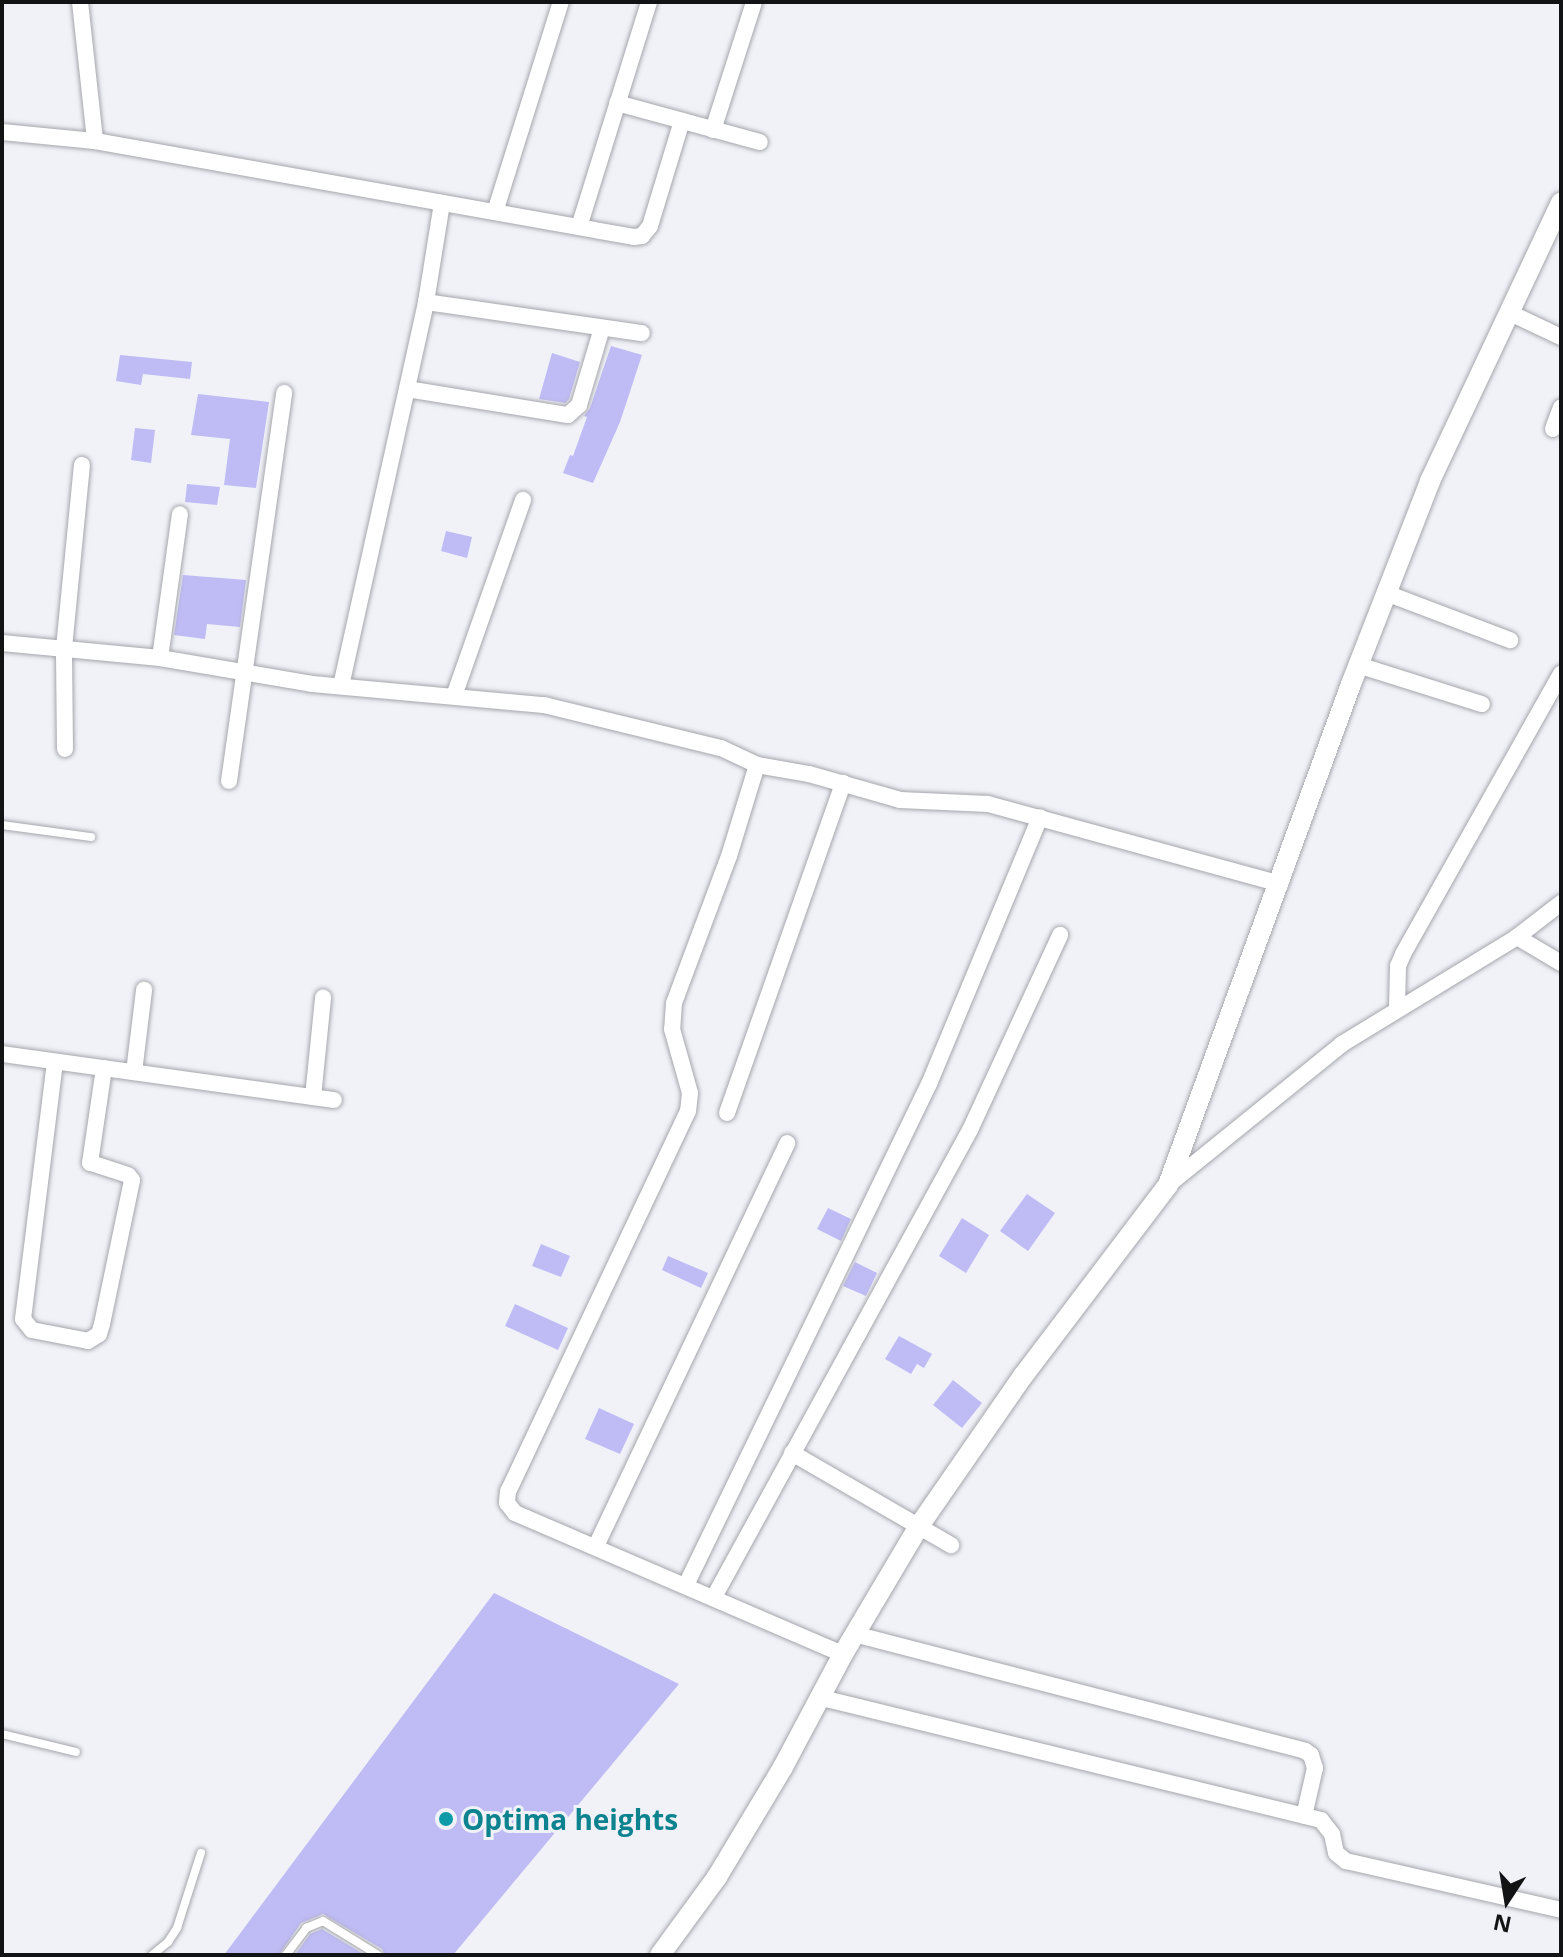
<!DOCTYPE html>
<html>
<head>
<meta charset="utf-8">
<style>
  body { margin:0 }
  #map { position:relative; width:1563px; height:1957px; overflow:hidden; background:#f0f2f8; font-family:"Open Sans",sans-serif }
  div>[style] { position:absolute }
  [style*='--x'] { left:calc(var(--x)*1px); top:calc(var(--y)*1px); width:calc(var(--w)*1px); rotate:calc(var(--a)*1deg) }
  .building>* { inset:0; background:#bfbbf5 }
  .roads { filter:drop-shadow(0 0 2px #a4a6ab) drop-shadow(0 0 2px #a4a6ab) }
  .service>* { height:8px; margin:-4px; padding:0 4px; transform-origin:4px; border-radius:4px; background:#fff }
  .minor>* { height:16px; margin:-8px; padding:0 8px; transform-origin:8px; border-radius:8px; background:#fff }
  .tertiary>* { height:20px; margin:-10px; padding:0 10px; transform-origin:10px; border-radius:10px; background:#fff }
  .dots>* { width:22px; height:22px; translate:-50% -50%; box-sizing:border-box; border:4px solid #f0f2f8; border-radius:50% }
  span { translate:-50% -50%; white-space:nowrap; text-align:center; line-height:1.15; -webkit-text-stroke:6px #f0f2f8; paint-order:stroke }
  .culture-label { font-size:28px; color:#0d838f; font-weight:700 }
  .left { translate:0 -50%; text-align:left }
  .frame { position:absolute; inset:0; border:4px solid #121315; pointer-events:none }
  .north { position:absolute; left:1467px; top:1861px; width:80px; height:80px; -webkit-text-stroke:6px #f0f2f8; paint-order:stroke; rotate:192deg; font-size:22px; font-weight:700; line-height:32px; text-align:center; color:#121315 }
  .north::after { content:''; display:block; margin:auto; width:28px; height:36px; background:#121315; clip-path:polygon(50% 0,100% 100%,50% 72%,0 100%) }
</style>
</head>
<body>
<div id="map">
  <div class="building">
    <div style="clip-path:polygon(611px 346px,642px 355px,620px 422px,593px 483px,563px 473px,570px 455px,573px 456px,587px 417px,584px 416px,590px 408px)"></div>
    <div style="clip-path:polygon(552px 353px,580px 362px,569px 399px,565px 403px,539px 399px)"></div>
    <div style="clip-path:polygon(120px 355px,192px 362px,190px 379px,143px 374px,141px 385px,116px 381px)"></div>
    <div style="clip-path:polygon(198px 394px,269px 402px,256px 488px,224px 485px,230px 439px,191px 435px)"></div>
    <div style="clip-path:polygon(135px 428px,155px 430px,151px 463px,131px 460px)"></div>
    <div style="clip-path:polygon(187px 484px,220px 487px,217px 505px,185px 502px)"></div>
    <div style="clip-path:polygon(446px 531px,472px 537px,467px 558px,441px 551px)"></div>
    <div style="clip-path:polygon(183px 575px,246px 580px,240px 627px,207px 624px,205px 639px,174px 635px)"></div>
    <div style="clip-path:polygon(1027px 1194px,1055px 1213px,1028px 1251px,1000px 1231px)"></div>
    <div style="clip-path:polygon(828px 1208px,851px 1219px,841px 1241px,817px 1229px)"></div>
    <div style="clip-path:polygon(962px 1218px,989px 1235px,966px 1273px,939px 1256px)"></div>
    <div style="clip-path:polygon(541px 1244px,570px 1256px,561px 1277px,532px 1266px)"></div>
    <div style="clip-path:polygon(668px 1256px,708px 1273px,701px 1288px,662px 1270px)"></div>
    <div style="clip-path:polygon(855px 1262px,877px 1273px,866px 1296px,843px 1286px)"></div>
    <div style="clip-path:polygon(515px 1304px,568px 1328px,558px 1350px,505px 1326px)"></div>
    <div style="clip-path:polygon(899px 1336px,932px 1354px,924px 1368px,917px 1364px,911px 1374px,885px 1359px)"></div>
    <div style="clip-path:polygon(953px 1380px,982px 1403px,962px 1428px,933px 1405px)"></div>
    <div style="clip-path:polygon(599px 1408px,634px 1424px,620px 1454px,585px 1439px)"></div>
    <div style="clip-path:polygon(494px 1593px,679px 1684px,453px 1955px,385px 1955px,382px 1949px,323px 1914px,301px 1923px,279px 1955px,224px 1955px)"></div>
    <div style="clip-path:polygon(322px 1929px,365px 1955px,295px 1955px,310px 1934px)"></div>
  </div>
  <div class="roads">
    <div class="service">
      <div style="--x:2;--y:825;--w:90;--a:7.7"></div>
      <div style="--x:2;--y:1734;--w:76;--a:13.7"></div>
      <div style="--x:152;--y:1955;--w:21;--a:-39"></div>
      <div style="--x:168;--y:1942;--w:17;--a:-57"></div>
      <div style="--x:177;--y:1928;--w:79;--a:-72.3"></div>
      <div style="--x:286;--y:1955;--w:34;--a:-53"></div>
      <div style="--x:306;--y:1928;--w:18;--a:-22"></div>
      <div style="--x:323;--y:1921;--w:65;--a:31.7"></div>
    </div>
    <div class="minor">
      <div style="--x:80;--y:2;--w:140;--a:83.8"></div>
      <div style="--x:617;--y:103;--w:148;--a:15.3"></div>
      <div style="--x:713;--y:130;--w:134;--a:-72.2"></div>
      <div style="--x:2;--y:132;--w:93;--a:5.5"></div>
      <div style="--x:95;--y:141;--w:547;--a:10.1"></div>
      <div style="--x:634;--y:237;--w:8;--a:-7"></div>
      <div style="--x:642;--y:236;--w:13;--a:-51"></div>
      <div style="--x:650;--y:226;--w:110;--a:-73.1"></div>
      <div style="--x:495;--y:212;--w:220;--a:-72.6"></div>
      <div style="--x:579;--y:227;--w:236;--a:-72.7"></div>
      <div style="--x:426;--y:302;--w:218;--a:8.2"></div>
      <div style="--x:1508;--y:312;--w:59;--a:25.3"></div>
      <div style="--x:407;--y:389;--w:163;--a:9.2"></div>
      <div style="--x:568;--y:415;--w:15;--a:-42"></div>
      <div style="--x:579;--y:405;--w:80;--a:-73.4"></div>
      <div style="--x:1553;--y:429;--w:23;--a:-70"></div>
      <div style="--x:1386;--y:593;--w:133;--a:20.8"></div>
      <div style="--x:2;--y:643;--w:159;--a:5.4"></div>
      <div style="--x:160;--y:658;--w:154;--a:9.7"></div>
      <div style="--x:312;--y:684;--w:233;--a:5.2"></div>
      <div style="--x:544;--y:705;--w:182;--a:13.7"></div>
      <div style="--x:721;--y:748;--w:40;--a:25"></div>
      <div style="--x:757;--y:765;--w:53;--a:9.8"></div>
      <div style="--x:809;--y:774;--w:95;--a:15.9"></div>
      <div style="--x:900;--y:800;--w:88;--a:2.6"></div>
      <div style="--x:988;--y:804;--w:303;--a:15.3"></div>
      <div style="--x:160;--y:658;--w:145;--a:-82.1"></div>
      <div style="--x:1358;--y:665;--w:130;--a:17.5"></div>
      <div style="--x:341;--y:686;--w:393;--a:-77.5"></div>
      <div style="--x:426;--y:302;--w:100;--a:-80.8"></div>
      <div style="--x:454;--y:696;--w:208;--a:-70.6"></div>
      <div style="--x:65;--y:749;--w:101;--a:-90.6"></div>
      <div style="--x:64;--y:648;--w:184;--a:-84.4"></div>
      <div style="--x:757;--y:765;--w:95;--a:107.1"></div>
      <div style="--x:729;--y:856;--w:157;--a:110.5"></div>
      <div style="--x:674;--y:1003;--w:26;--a:94"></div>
      <div style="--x:672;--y:1029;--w:66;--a:74.3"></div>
      <div style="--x:690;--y:1093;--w:18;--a:96"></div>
      <div style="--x:688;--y:1111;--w:420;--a:115.3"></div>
      <div style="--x:508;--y:1491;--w:12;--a:95"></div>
      <div style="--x:507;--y:1503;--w:13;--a:51"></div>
      <div style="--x:515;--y:1513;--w:357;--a:23.3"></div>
      <div style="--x:229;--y:781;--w:392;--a:-81.9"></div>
      <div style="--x:1517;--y:937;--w:51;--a:30.6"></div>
      <div style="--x:1397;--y:1008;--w:42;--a:-88.6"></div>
      <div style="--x:1398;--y:966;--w:13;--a:-67"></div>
      <div style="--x:1403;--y:954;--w:322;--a:-60.6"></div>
      <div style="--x:2;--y:1054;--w:335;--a:7.9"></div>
      <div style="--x:55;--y:1062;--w:259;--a:97.1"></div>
      <div style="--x:23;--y:1319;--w:14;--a:51"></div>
      <div style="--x:32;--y:1330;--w:57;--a:11.1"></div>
      <div style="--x:88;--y:1341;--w:13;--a:-32"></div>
      <div style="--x:99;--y:1334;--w:10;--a:-73"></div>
      <div style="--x:102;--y:1324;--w:147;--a:-78.2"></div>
      <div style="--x:132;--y:1180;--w:6;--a:-129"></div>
      <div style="--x:128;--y:1175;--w:40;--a:-162"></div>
      <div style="--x:90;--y:1163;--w:96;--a:-81.6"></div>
      <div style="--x:134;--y:1072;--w:83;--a:-83"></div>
      <div style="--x:313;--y:1097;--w:100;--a:-84.2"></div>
      <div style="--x:727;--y:1113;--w:350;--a:-70.6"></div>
      <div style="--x:1168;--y:1185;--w:224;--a:-39"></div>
      <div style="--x:1342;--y:1044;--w:205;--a:-31.4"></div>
      <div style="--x:1517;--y:937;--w:56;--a:-37.7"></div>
      <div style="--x:792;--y:1453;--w:184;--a:30.1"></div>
      <div style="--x:596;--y:1546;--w:446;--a:-64.6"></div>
      <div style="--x:686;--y:1585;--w:557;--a:-64.13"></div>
      <div style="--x:929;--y:1084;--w:289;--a:-67.4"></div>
      <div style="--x:714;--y:1597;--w:533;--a:-61.27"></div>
      <div style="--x:970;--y:1130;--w:215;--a:-65.2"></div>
      <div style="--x:854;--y:1634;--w:466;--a:14.5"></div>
      <div style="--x:1305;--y:1751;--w:7;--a:34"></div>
      <div style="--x:1311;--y:1755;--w:14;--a:73"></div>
      <div style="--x:1315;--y:1768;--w:49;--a:102.9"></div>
      <div style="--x:818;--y:1697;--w:518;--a:13.74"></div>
      <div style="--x:1321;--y:1820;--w:18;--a:52"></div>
      <div style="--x:1332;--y:1834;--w:19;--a:78"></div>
      <div style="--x:1336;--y:1853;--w:13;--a:39"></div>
      <div style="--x:1346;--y:1861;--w:221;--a:12.8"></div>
    </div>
    <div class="tertiary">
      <div style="--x:660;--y:1955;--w:97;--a:-53.8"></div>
      <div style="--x:717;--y:1877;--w:128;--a:-59"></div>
      <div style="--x:783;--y:1767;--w:128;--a:-62"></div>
      <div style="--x:843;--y:1654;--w:149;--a:-59.3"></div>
      <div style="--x:919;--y:1526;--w:183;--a:-55.3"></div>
      <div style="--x:1023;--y:1376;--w:240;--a:-52.8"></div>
      <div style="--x:1168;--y:1185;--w:533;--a:-69.93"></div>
      <div style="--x:1351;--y:684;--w:218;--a:-68.7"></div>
      <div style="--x:1430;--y:481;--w:308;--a:-64.8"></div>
    </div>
  </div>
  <div class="dots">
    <div style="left:446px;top:1819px;background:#0f9aa8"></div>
  </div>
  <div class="culture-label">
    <span class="left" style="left:462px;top:1819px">Optima heights</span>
  </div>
  <div class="frame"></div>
  <div class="north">N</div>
</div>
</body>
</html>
